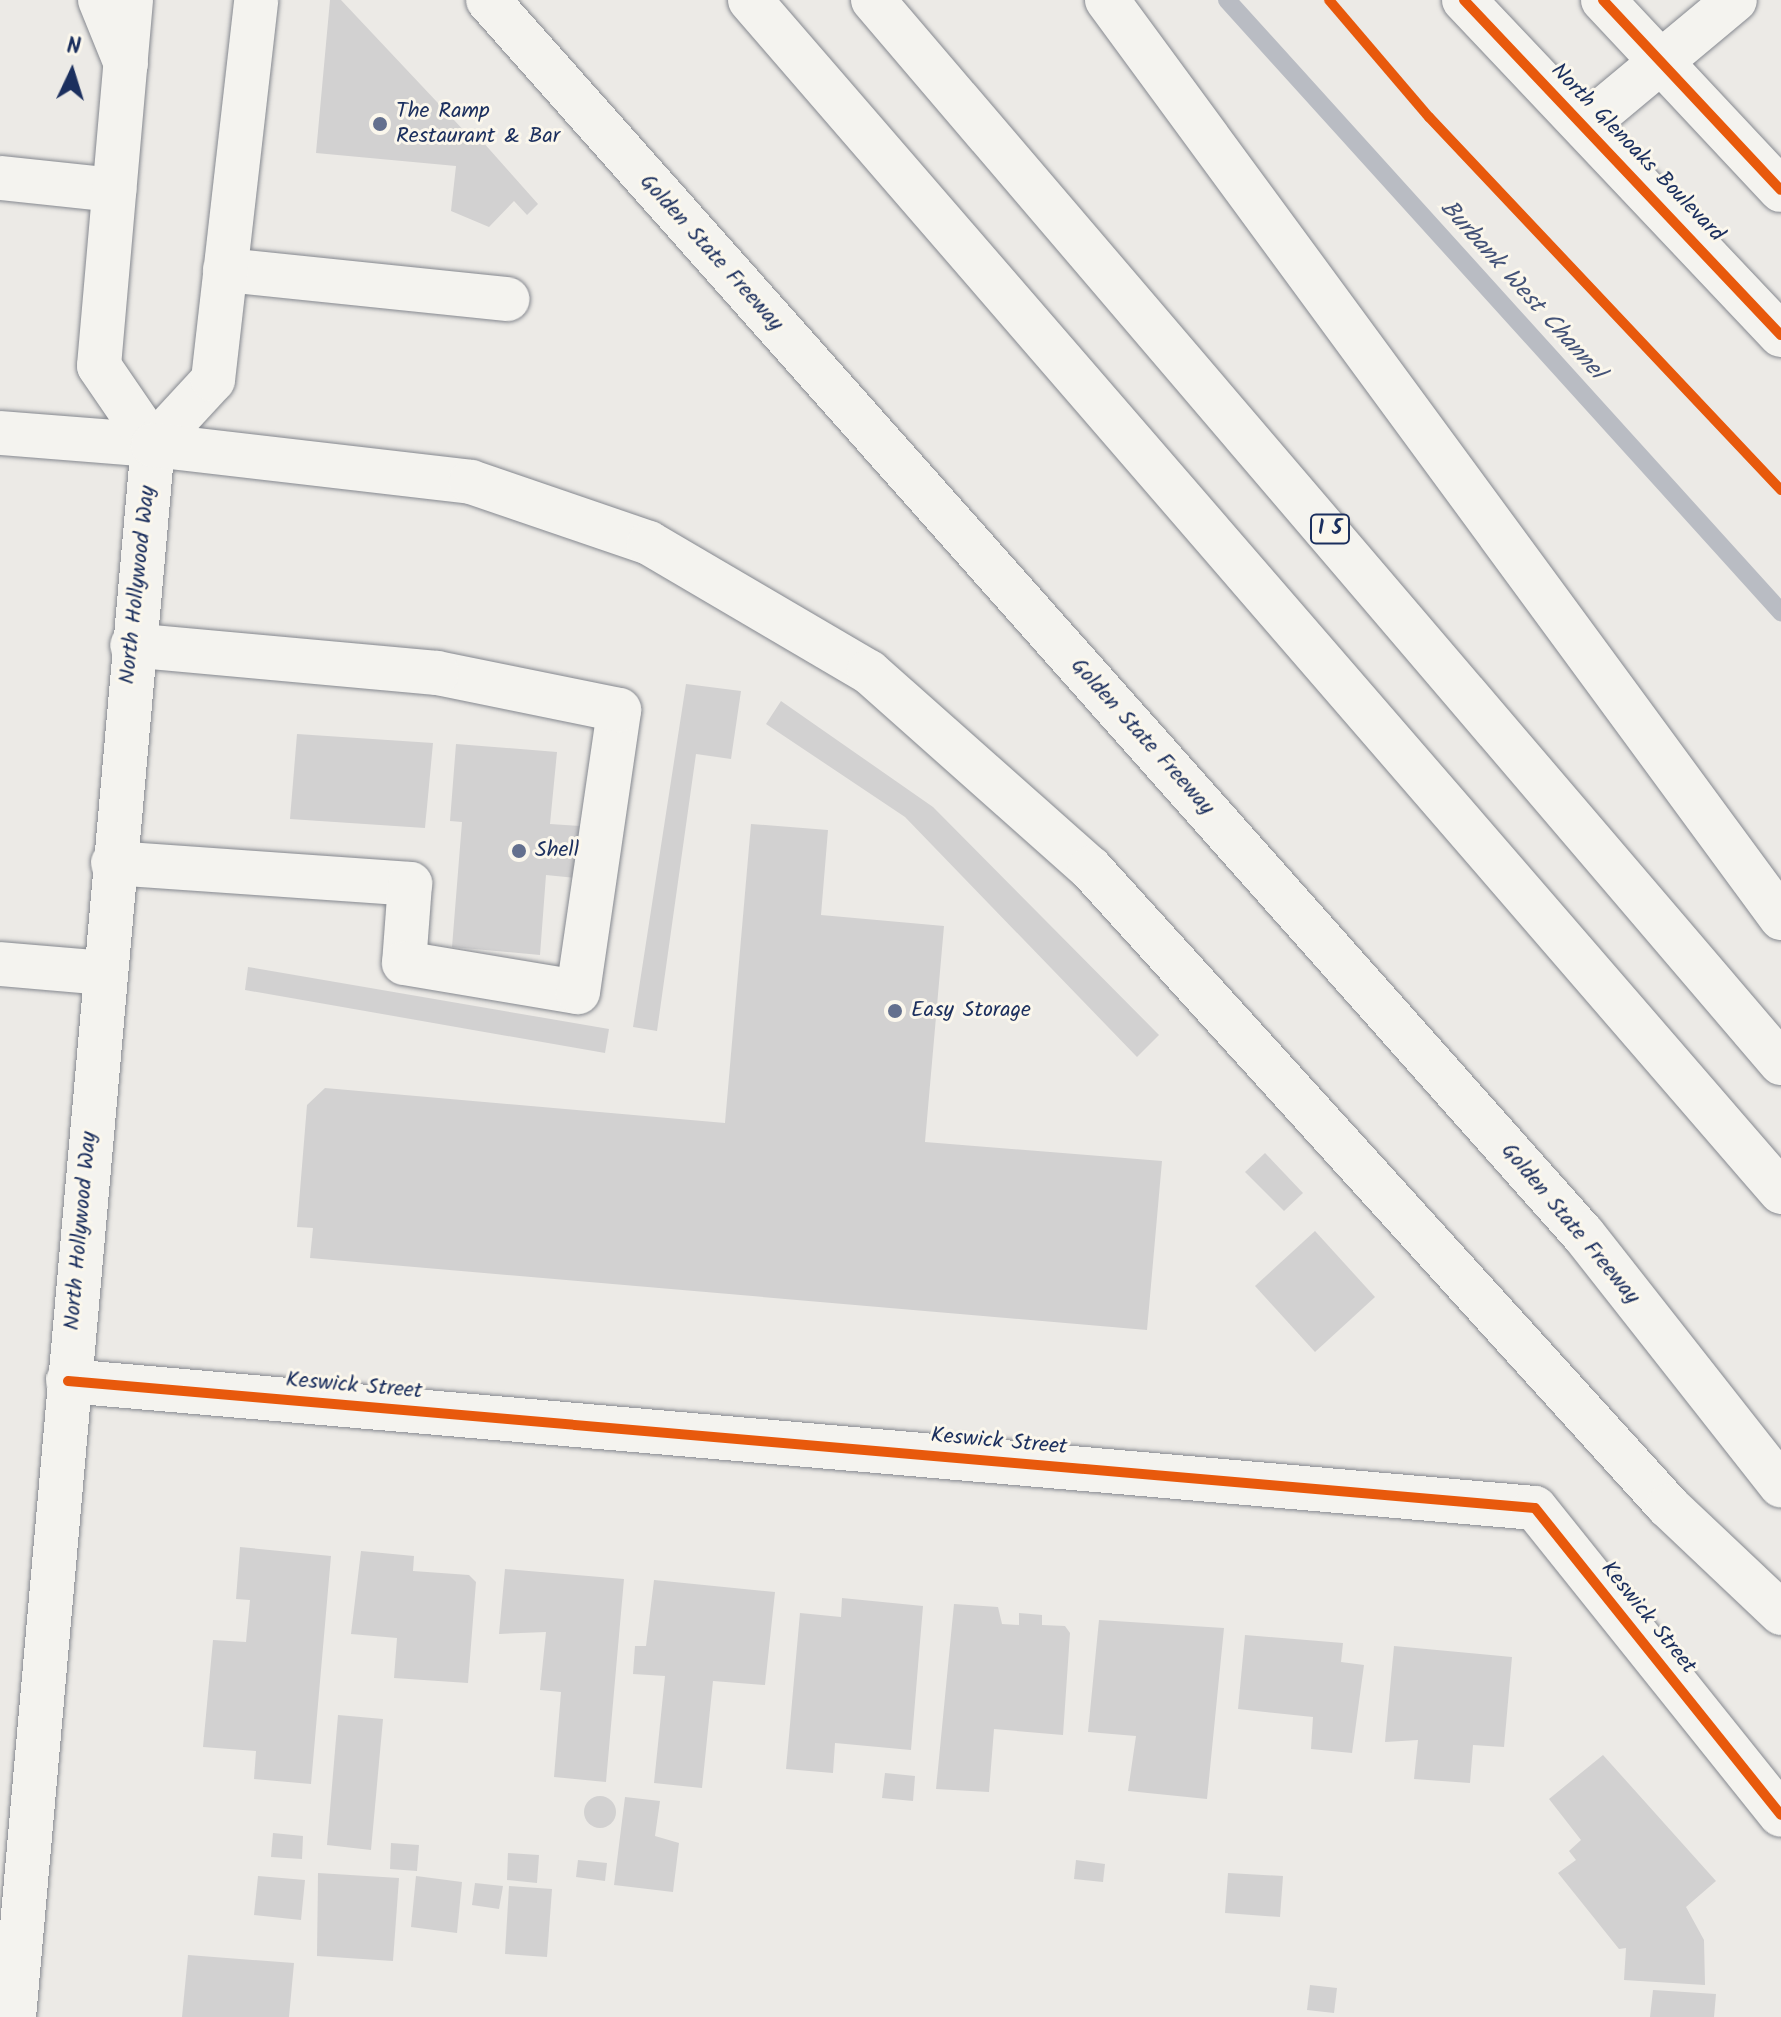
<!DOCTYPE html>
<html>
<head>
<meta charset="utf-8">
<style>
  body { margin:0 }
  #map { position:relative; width:1781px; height:2017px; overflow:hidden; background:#eceae6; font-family:Kalam,sans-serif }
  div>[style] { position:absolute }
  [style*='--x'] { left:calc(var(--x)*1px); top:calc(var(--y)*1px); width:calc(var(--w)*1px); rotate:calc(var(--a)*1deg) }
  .stream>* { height:18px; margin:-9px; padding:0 9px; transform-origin:9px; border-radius:9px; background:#b9bcc3 }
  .building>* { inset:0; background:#d2d1d1 }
  .round { border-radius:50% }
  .roads { filter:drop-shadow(0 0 2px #85888f) drop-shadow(0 0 2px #85888f) }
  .minor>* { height:44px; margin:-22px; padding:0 22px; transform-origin:22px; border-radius:22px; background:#f4f3ef }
  .major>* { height:44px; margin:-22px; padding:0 22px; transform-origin:22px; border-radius:22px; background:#f4f3ef }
  .highway>* { height:44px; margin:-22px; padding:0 22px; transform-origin:22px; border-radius:22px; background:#f4f3ef }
  .cycleway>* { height:10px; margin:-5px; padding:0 5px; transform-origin:5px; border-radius:5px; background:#e8590c }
  .dots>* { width:22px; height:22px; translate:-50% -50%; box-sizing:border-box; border:4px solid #fbf7ec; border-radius:50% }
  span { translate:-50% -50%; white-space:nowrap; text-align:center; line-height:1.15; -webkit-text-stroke:6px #fbf7ec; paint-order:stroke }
  .shield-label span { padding:2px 6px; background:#fbf7ec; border:2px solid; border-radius:6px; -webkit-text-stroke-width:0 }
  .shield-label { font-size:20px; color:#1b2f5e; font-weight:700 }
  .poi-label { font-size:22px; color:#1b2f5e }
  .left { translate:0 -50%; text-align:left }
  .street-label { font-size:22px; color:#1b2f5e }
  .water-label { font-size:24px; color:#445378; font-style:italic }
  .north { position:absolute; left:32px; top:32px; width:80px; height:80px; -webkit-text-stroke:6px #fbf7ec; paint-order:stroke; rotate:4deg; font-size:22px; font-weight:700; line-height:32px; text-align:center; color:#1b2f5e }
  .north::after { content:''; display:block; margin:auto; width:28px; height:36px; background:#1b2f5e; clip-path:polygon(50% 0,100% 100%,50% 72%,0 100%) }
</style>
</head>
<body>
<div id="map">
  <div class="stream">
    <div style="--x:1227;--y:0;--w:826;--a:47.85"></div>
  </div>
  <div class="building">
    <div style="clip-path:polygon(330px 0,341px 0,469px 136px,474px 132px,538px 204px,527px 215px,514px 201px,489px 227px,451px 211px,456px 166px,316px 153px)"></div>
    <div style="clip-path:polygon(686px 684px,741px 691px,731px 759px,696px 754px,657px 1031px,633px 1027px)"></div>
    <div style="clip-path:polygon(781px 701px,933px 807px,1159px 1035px,1137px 1057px,905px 817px,766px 724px)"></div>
    <div style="clip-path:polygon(297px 734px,433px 743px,425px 828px,290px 819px)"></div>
    <div style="clip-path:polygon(456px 744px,557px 752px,550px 824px,580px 826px,576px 878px,546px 875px,540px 955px,452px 947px,462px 822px,450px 821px)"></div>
    <div style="clip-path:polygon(751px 824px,828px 830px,821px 915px,944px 926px,925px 1142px,1162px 1161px,1147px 1330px,310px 1258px,313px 1228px,297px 1227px,307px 1105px,325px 1088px,725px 1123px)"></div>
    <div style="clip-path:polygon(248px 967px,609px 1029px,605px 1053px,245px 990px)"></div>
    <div style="clip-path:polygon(1265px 1153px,1303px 1193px,1284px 1211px,1245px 1172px)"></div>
    <div style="clip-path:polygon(1315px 1231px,1375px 1297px,1315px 1352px,1255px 1286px)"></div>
    <div style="clip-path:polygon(240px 1547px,331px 1556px,311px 1784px,254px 1779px,256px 1751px,203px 1747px,213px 1640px,246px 1642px,250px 1600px,236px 1599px)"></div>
    <div style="clip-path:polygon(361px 1551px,414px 1556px,413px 1571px,469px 1575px,476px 1582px,468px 1683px,394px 1678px,397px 1638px,351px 1634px)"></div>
    <div style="clip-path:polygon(505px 1569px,624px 1579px,606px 1782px,554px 1777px,561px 1692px,540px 1690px,546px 1632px,499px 1634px)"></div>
    <div style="clip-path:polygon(654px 1580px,775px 1592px,765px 1685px,713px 1681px,702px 1788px,654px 1783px,665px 1676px,633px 1674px,635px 1646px,646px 1646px)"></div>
    <div style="clip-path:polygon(842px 1598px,923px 1606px,911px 1750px,835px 1743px,833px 1773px,786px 1769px,800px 1613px,841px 1617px)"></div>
    <div style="clip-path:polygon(954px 1604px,998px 1607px,1002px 1624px,1019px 1625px,1019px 1613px,1042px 1615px,1042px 1625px,1065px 1626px,1070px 1633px,1063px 1735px,994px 1729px,989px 1792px,936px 1789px)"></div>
    <div style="clip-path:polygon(1099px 1620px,1224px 1628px,1207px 1799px,1128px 1791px,1136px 1736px,1088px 1732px)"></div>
    <div style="clip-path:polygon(1245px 1635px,1343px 1643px,1341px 1662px,1364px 1665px,1352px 1753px,1311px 1749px,1313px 1717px,1238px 1709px)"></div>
    <div style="clip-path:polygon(1394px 1646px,1512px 1657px,1504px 1747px,1473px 1745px,1470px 1783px,1414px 1779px,1418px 1740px,1385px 1742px)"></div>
    <div style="clip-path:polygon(338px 1715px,383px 1719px,371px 1850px,327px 1845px)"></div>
    <div style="clip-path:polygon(1603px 1755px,1716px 1881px,1686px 1907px,1704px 1940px,1705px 1985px,1624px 1980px,1626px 1948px,1619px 1949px,1558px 1873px,1576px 1860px,1569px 1851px,1581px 1840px,1549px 1799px)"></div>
    <div style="clip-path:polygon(885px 1773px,915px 1776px,913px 1801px,882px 1798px)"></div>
    <div class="round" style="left:584px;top:1796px;width:32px;height:32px"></div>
    <div style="clip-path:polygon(625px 1797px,660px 1801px,655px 1836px,679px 1843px,673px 1892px,614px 1885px)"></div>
    <div style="clip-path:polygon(273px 1833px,303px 1836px,302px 1859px,271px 1857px)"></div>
    <div style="clip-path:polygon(391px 1843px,419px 1845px,417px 1871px,390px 1869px)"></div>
    <div style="clip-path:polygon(508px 1853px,539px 1855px,537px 1883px,507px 1880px)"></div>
    <div style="clip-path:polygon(578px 1860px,607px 1863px,605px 1881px,576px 1877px)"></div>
    <div style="clip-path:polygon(1076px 1860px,1105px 1864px,1103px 1882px,1074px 1879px)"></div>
    <div style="clip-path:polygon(318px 1873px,399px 1878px,393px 1961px,317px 1956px)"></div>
    <div style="clip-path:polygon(1228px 1873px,1283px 1876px,1280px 1917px,1225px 1913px)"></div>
    <div style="clip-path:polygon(258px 1876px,305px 1880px,301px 1920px,254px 1915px)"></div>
    <div style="clip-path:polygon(416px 1876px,462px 1882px,457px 1933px,411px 1927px)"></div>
    <div style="clip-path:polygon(475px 1883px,503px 1886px,499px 1909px,472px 1905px)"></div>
    <div style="clip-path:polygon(509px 1886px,552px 1889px,547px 1957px,505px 1954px)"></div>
    <div style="clip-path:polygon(188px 1955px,294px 1963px,289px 2017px,182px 2017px)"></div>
    <div style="clip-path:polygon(1310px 1985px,1337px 1988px,1334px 2013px,1307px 2010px)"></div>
    <div style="clip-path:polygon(1653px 1990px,1716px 1994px,1714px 2017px,1650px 2017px)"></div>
  </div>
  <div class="roads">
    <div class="minor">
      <div style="--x:1585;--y:125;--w:195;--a:-39.8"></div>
      <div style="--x:0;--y:178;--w:115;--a:6"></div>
      <div style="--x:225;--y:270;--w:284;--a:5.9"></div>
      <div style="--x:0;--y:433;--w:153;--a:4.5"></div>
      <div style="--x:113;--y:863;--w:298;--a:4"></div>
      <div style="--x:410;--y:884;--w:79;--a:94.3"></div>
      <div style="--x:404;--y:963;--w:176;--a:9.5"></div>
      <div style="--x:578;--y:992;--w:285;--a:-81.7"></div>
      <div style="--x:619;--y:710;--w:186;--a:-168.5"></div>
      <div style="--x:437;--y:673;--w:306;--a:-174.8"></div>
      <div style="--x:0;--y:964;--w:104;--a:4.9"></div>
      <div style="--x:68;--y:1381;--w:1472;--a:4.95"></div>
      <div style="--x:1535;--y:1508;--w:393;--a:51.3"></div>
    </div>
    <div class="major">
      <div style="--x:131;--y:0;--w:367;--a:95"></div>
      <div style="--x:99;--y:366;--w:96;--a:55.6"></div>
      <div style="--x:1464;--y:0;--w:461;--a:46.6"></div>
      <div style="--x:1603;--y:0;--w:260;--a:46.9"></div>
      <div style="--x:14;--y:2017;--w:1578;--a:-84.95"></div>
      <div style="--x:153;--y:445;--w:88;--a:-47.3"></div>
      <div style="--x:213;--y:380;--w:382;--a:-83.5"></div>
    </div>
    <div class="highway">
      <div style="--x:100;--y:0;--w:69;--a:67.9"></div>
      <div style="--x:488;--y:0;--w:1650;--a:48.42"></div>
      <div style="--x:1583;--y:1234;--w:320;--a:51.8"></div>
      <div style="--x:750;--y:0;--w:1576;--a:49.14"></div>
      <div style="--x:873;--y:0;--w:1398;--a:49.5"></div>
      <div style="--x:1107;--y:0;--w:1139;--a:53.71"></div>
      <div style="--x:153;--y:445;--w:320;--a:6.6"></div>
      <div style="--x:471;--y:482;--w:188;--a:18.9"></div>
      <div style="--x:649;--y:543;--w:255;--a:30.4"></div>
      <div style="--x:869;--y:672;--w:295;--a:41.6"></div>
      <div style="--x:1090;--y:868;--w:861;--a:47.82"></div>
      <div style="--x:1668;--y:1506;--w:156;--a:43.4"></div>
    </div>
  </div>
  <div class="cycleway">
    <div style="--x:1329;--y:0;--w:154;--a:49.5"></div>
    <div style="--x:1429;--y:117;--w:513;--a:46.66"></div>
    <div style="--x:1464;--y:0;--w:461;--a:46.6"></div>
    <div style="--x:1603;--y:0;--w:260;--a:46.9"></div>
    <div style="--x:68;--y:1381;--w:1472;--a:4.95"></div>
    <div style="--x:1535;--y:1508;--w:393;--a:51.3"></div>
  </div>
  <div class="dots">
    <div style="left:380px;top:124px;background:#64708e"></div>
    <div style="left:519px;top:851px;background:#64708e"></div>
    <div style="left:895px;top:1011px;background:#64708e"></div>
  </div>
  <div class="shield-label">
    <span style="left:1330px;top:529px">I 5</span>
  </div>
  <div class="poi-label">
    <span class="left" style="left:396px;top:124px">The Ramp<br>Restaurant &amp; Bar</span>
    <span class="left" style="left:535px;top:851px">Shell</span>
    <span class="left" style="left:911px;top:1011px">Easy Storage</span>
  </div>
  <div class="street-label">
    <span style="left:1637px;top:153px;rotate:46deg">North Glenoaks Boulevard</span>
    <span style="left:711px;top:253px;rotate:48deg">Golden State Freeway</span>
    <span style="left:138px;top:585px;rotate:-84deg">North Hollywood Way</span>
    <span style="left:1142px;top:737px;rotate:48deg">Golden State Freeway</span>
    <span style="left:1570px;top:1224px;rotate:50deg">Golden State Freeway</span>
    <span style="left:81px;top:1231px;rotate:-85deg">North Hollywood Way</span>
    <span style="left:354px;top:1386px;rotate:5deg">Keswick Street</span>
    <span style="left:999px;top:1442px;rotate:5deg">Keswick Street</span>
    <span style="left:1648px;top:1618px;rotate:51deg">Keswick Street</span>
  </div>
  <div class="water-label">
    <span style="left:1522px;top:290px;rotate:48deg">Burbank West Channel</span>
  </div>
  <div class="north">N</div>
</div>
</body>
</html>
